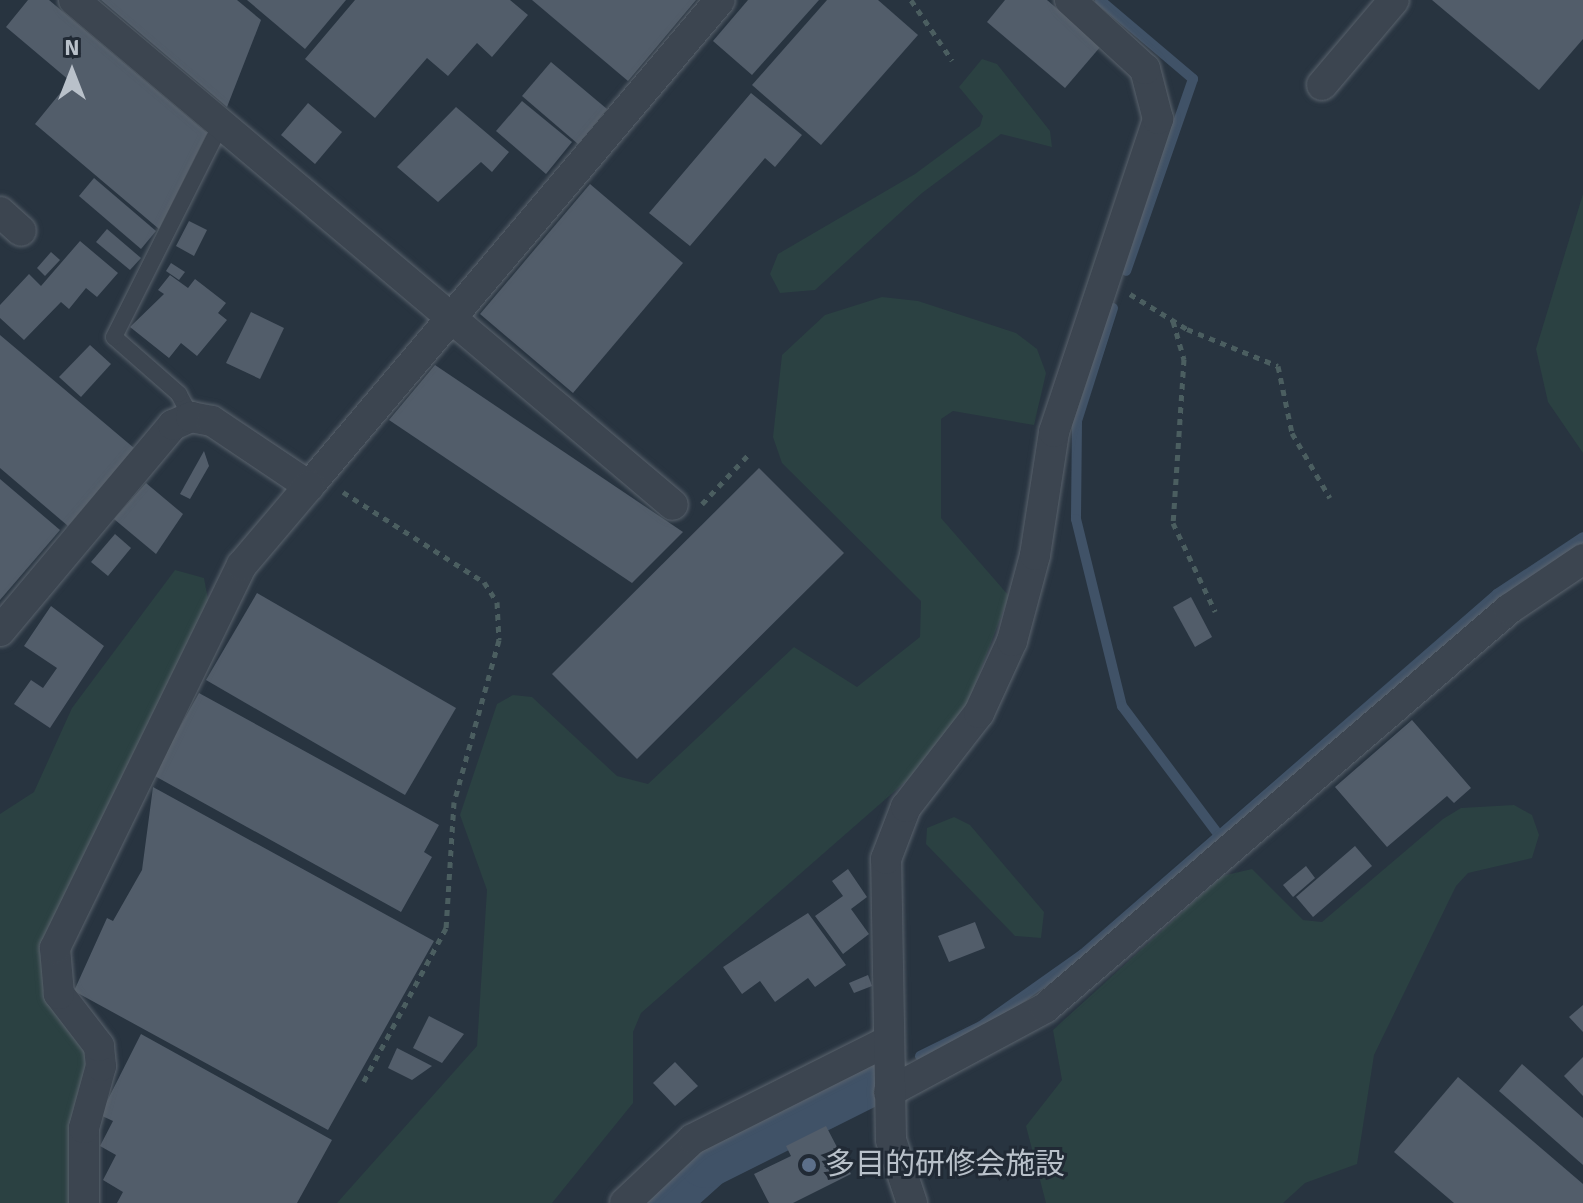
<!DOCTYPE html>
<html>
<head>
<meta charset="utf-8">
<style>
  body { margin:0 }
  #map { position:relative; width:1583px; height:1203px; overflow:hidden; background:#283440; font-family:Signika,"Noto Sans JP",sans-serif }
  div>[style] { position:absolute }
  [style*='--x'] { left:calc(var(--x)*1px); top:calc(var(--y)*1px); width:calc(var(--w)*1px); rotate:calc(var(--a)*1deg) }
  .green>* { inset:0; background:#2b4142 }
  .stream>* { height:10px; margin:-5px; padding:0 5px; transform-origin:5px; border-radius:5px; background:#405267 }
  .river>* { height:58px; margin:-29px; padding:0 29px; transform-origin:29px; border-radius:29px; background:#405267 }
  .building>* { inset:0; background:#525d6a }
  .path>* { height:5px; margin-top:-2.5px; transform-origin:0; background:repeating-linear-gradient(90deg,#4b5e60 0 6px,transparent 0 12px) }
  .roads { filter:drop-shadow(0 0 2px #5a636d) drop-shadow(0 0 2px #5a636d) }
  .service>* { height:16px; margin:-8px; padding:0 8px; transform-origin:8px; border-radius:8px; background:#3c4550 }
  .minor>* { height:30px; margin:-15px; padding:0 15px; transform-origin:15px; border-radius:15px; background:#3c4550 }
  .dots>* { width:22px; height:22px; translate:-50% -50%; box-sizing:border-box; border:4px solid #212a35; border-radius:50% }
  span { translate:-50% -50%; white-space:nowrap; text-align:center; line-height:1.15; -webkit-text-stroke:6px #212a35; paint-order:stroke }
  .poi-label { font-size:30px; color:#b9c1ca }
  .left { translate:0 -50%; text-align:left }
  .north { position:absolute; left:32px; top:32px; width:80px; height:80px; -webkit-text-stroke:6px #212a35; paint-order:stroke; rotate:0deg; font-size:22px; font-weight:700; line-height:32px; text-align:center; color:#b9c1ca }
  .north::after { content:''; display:block; margin:auto; width:28px; height:36px; background:#b9c1ca; clip-path:polygon(50% 0,100% 100%,50% 72%,0 100%) }
</style>
</head>
<body>
<div id="map">
  <div class="green">
    <div style="clip-path:polygon(982px 59px,997px 64px,1050px 131px,1052px 147px,1001px 134px,922px 193px,815px 290px,780px 293px,770px 274px,778px 254px,915px 174px,980px 126px,983px 116px,959px 87px)"></div>
    <div style="clip-path:polygon(1583px 194px,1583px 453px,1548px 402px,1536px 349px)"></div>
    <div style="clip-path:polygon(882px 297px,918px 301px,1016px 333px,1037px 349px,1046px 373px,1034px 425px,953px 411px,941px 419px,941px 518px,1009px 596px,967px 705px,912px 776px,641px 1013px,633px 1032px,633px 1103px,552px 1203px,337px 1203px,477px 1046px,487px 890px,460px 815px,497px 704px,513px 695px,532px 697px,617px 776px,648px 784px,794px 647px,857px 687px,920px 637px,921px 601px,782px 463px,773px 437px,782px 355px,825px 315px)"></div>
    <div style="clip-path:polygon(175px 570px,204px 578px,209px 605px,43px 946px,48px 999px,87px 1050px,89px 1065px,72px 1203px,0 1203px,0 814px,34px 792px,72px 708px)"></div>
    <div style="clip-path:polygon(1514px 805px,1532px 815px,1539px 835px,1532px 858px,1468px 873px,1456px 886px,1374px 1055px,1357px 1164px,1305px 1183px,1283px 1203px,1046px 1203px,1026px 1126px,1062px 1080px,1053px 1030px,1222px 876px,1252px 869px,1303px 920px,1322px 922px,1443px 819px,1461px 808px)"></div>
    <div style="clip-path:polygon(954px 817px,970px 825px,1044px 912px,1041px 938px,1015px 936px,926px 844px,927px 828px)"></div>
  </div>
  <div class="stream">
    <div style="--x:1100;--y:0;--w:122;--a:40.3"></div>
    <div style="--x:1193;--y:79;--w:203;--a:109.2"></div>
    <div style="--x:1113;--y:308;--w:119;--a:107.7"></div>
    <div style="--x:1077;--y:421;--w:98;--a:90.6"></div>
    <div style="--x:1076;--y:519;--w:193;--a:76.2"></div>
    <div style="--x:1122;--y:706;--w:160;--a:53.1"></div>
    <div style="--x:920;--y:1056;--w:68;--a:-26.2"></div>
    <div style="--x:981;--y:1026;--w:125;--a:-35.2"></div>
    <div style="--x:1083;--y:954;--w:549;--a:-41.01"></div>
    <div style="--x:1497;--y:594;--w:103;--a:-33.5"></div>
  </div>
  <div class="river">
    <div style="--x:657;--y:1203;--w:66;--a:-41.9"></div>
    <div style="--x:706;--y:1159;--w:177;--a:-26.6"></div>
  </div>
  <div class="building">
    <div style="clip-path:polygon(28px 0,49px 0,207px 133px,159px 229px,35px 124px,70px 81px,6px 27px)"></div>
    <div style="clip-path:polygon(101px 0,237px 0,261px 20px,227px 107px)"></div>
    <div style="clip-path:polygon(247px 0,346px 0,305px 49px)"></div>
    <div style="clip-path:polygon(355px 0,510px 0,528px 15px,492px 57px,477px 43px,448px 76px,427px 58px,375px 118px,305px 59px)"></div>
    <div style="clip-path:polygon(532px 0,696px 0,628px 81px)"></div>
    <div style="clip-path:polygon(748px 0,819px 0,752px 75px,713px 41px)"></div>
    <div style="clip-path:polygon(827px 0,878px 0,918px 35px,821px 145px,752px 85px)"></div>
    <div style="clip-path:polygon(1005px 0,1047px 0,1101px 46px,1065px 88px,987px 22px)"></div>
    <div style="clip-path:polygon(1432px 0,1583px 0,1583px 39px,1539px 90px)"></div>
    <div style="clip-path:polygon(551px 62px,607px 109px,578px 144px,522px 96px)"></div>
    <div style="clip-path:polygon(751px 93px,802px 135px,775px 167px,765px 158px,690px 246px,649px 213px)"></div>
    <div style="clip-path:polygon(522px 101px,572px 142px,546px 174px,496px 131px)"></div>
    <div style="clip-path:polygon(308px 103px,342px 132px,315px 164px,281px 135px)"></div>
    <div style="clip-path:polygon(456px 107px,509px 152px,492px 172px,481px 162px,438px 202px,397px 167px)"></div>
    <div style="clip-path:polygon(94px 178px,156px 231px,141px 249px,79px 196px)"></div>
    <div style="clip-path:polygon(590px 184px,683px 263px,573px 393px,480px 314px)"></div>
    <div style="clip-path:polygon(189px 221px,207px 230px,194px 256px,176px 246px)"></div>
    <div style="clip-path:polygon(107px 229px,141px 258px,130px 270px,96px 242px)"></div>
    <div style="clip-path:polygon(80px 241px,118px 273px,97px 297px,86px 288px,69px 309px,61px 302px,24px 340px,0 318px,0 305px,29px 274px,41px 286px)"></div>
    <div style="clip-path:polygon(51px 252px,60px 260px,45px 276px,37px 268px)"></div>
    <div style="clip-path:polygon(171px 263px,185px 272px,179px 280px,166px 271px)"></div>
    <div style="clip-path:polygon(170px 275px,188px 288px,195px 279px,226px 303px,218px 313px,227px 320px,197px 356px,181px 343px,169px 358px,130px 327px,164px 294px,158px 290px)"></div>
    <div style="clip-path:polygon(251px 312px,284px 328px,260px 379px,226px 363px)"></div>
    <div style="clip-path:polygon(0 335px,134px 448px,68px 526px,0 468px)"></div>
    <div style="clip-path:polygon(90px 345px,111px 364px,81px 397px,59px 377px)"></div>
    <div style="clip-path:polygon(435px 365px,683px 532px,632px 583px,389px 420px)"></div>
    <div style="clip-path:polygon(204px 451px,209px 466px,190px 499px,180px 494px)"></div>
    <div style="clip-path:polygon(759px 468px,844px 553px,637px 759px,552px 674px)"></div>
    <div style="clip-path:polygon(0 479px,60px 530px,0 600px)"></div>
    <div style="clip-path:polygon(146px 483px,183px 514px,156px 554px,114px 519px)"></div>
    <div style="clip-path:polygon(115px 534px,131px 548px,108px 576px,91px 562px)"></div>
    <div style="clip-path:polygon(257px 593px,456px 708px,405px 795px,206px 680px)"></div>
    <div style="clip-path:polygon(1191px 597px,1212px 637px,1195px 647px,1173px 607px)"></div>
    <div style="clip-path:polygon(51px 606px,104px 646px,50px 728px,14px 704px,31px 680px,43px 688px,57px 668px,24px 646px)"></div>
    <div style="clip-path:polygon(199px 693px,439px 825px,424px 852px,432px 857px,401px 912px,153px 775px)"></div>
    <div style="clip-path:polygon(1412px 720px,1471px 788px,1454px 803px,1447px 796px,1387px 847px,1335px 787px)"></div>
    <div style="clip-path:polygon(153px 787px,434px 941px,328px 1130px,74px 991px,107px 918px,113px 921px,142px 870px)"></div>
    <div style="clip-path:polygon(1355px 846px,1372px 866px,1313px 917px,1296px 897px)"></div>
    <div style="clip-path:polygon(1306px 866px,1315px 878px,1293px 897px,1283px 885px)"></div>
    <div style="clip-path:polygon(848px 869px,867px 897px,851px 909px,869px 934px,843px 954px,815px 916px,843px 896px,832px 881px)"></div>
    <div style="clip-path:polygon(808px 913px,846px 965px,815px 987px,808px 978px,775px 1002px,760px 981px,742px 994px,723px 967px)"></div>
    <div style="clip-path:polygon(975px 922px,985px 948px,949px 962px,938px 936px)"></div>
    <div style="clip-path:polygon(868px 975px,872px 986px,854px 993px,849px 983px)"></div>
    <div style="clip-path:polygon(1583px 1005px,1583px 1032px,1569px 1017px)"></div>
    <div style="clip-path:polygon(429px 1016px,464px 1034px,442px 1063px,413px 1048px)"></div>
    <div style="clip-path:polygon(141px 1034px,332px 1140px,297px 1203px,117px 1203px,123px 1192px,103px 1180px,116px 1155px,100px 1146px,113px 1121px,100px 1115px)"></div>
    <div style="clip-path:polygon(397px 1048px,432px 1066px,412px 1080px,388px 1068px)"></div>
    <div style="clip-path:polygon(1583px 1057px,1583px 1096px,1564px 1076px)"></div>
    <div style="clip-path:polygon(675px 1062px,698px 1086px,675px 1106px,653px 1083px)"></div>
    <div style="clip-path:polygon(1522px 1064px,1583px 1118px,1583px 1165px,1499px 1091px)"></div>
    <div style="clip-path:polygon(1458px 1077px,1583px 1184px,1583px 1203px,1454px 1203px,1394px 1152px)"></div>
    <div style="clip-path:polygon(826px 1126px,851px 1174px,793px 1203px,769px 1203px,754px 1174px,791px 1156px,786px 1146px)"></div>
  </div>
  <div class="path">
    <div style="--x:911;--y:0;--w:73;--a:55.7"></div>
    <div style="--x:1130;--y:294;--w:67;--a:31.6"></div>
    <div style="--x:1187;--y:329;--w:98;--a:22.1"></div>
    <div style="--x:1278;--y:366;--w:68;--a:78.2"></div>
    <div style="--x:1292;--y:433;--w:75;--a:59.7"></div>
    <div style="--x:1173;--y:321;--w:40;--a:74"></div>
    <div style="--x:1184;--y:359;--w:164;--a:93.8"></div>
    <div style="--x:1173;--y:523;--w:98;--a:64.5"></div>
    <div style="--x:343;--y:492;--w:167;--a:32.6"></div>
    <div style="--x:484;--y:582;--w:24;--a:57"></div>
    <div style="--x:497;--y:602;--w:38;--a:87"></div>
    <div style="--x:499;--y:640;--w:168;--a:105.5"></div>
    <div style="--x:454;--y:802;--w:126;--a:93.6"></div>
    <div style="--x:446;--y:928;--w:174;--a:118.2"></div>
    <div style="--x:702;--y:504;--w:71;--a:-46.7"></div>
  </div>
  <div class="roads">
    <div class="service">
      <div style="--x:191;--y:417;--w:26;--a:-118"></div>
      <div style="--x:179;--y:394;--w:86;--a:-138.8"></div>
      <div style="--x:114;--y:337;--w:238;--a:-63.3"></div>
    </div>
    <div class="minor">
      <div style="--x:74;--y:0;--w:783;--a:40.13"></div>
      <div style="--x:1322;--y:85;--w:111;--a:-49.7"></div>
      <div style="--x:0;--y:212;--w:28;--a:42"></div>
      <div style="--x:0;--y:631;--w:269;--a:-50"></div>
      <div style="--x:173;--y:425;--w:20;--a:-24"></div>
      <div style="--x:191;--y:417;--w:21;--a:11"></div>
      <div style="--x:212;--y:421;--w:117;--a:33.8"></div>
      <div style="--x:309;--y:486;--w:636;--a:-49.78"></div>
      <div style="--x:889;--y:1092;--w:177;--a:-28.3"></div>
      <div style="--x:1045;--y:1008;--w:612;--a:-40.69"></div>
      <div style="--x:1509;--y:609;--w:89;--a:-34"></div>
      <div style="--x:84;--y:1203;--w:75;--a:-90"></div>
      <div style="--x:84;--y:1128;--w:64;--a:-74.7"></div>
      <div style="--x:101;--y:1066;--w:20;--a:-96"></div>
      <div style="--x:99;--y:1046;--w:66;--a:-127.6"></div>
      <div style="--x:59;--y:994;--w:46;--a:-95"></div>
      <div style="--x:55;--y:948;--w:426;--a:-64"></div>
      <div style="--x:242;--y:565;--w:104;--a:-49.7"></div>
      <div style="--x:625;--y:1203;--w:93;--a:-43.3"></div>
      <div style="--x:693;--y:1139;--w:218;--a:-26.7"></div>
      <div style="--x:912;--y:1203;--w:66;--a:-108.4"></div>
      <div style="--x:891;--y:1140;--w:281;--a:-91"></div>
      <div style="--x:886;--y:859;--w:56;--a:-69"></div>
      <div style="--x:906;--y:807;--w:119;--a:-52.2"></div>
      <div style="--x:979;--y:713;--w:79;--a:-65.4"></div>
      <div style="--x:1012;--y:641;--w:89;--a:-75"></div>
      <div style="--x:1035;--y:555;--w:124;--a:-81.2"></div>
      <div style="--x:1054;--y:432;--w:330;--a:-71.6"></div>
      <div style="--x:1158;--y:119;--w:52;--a:-104.6"></div>
      <div style="--x:1145;--y:69;--w:102;--a:-137.4"></div>
    </div>
  </div>
  <div class="dots">
    <div style="left:809px;top:1165px;background:#5c6f8a"></div>
  </div>
  <div class="poi-label">
    <span class="left" style="left:825px;top:1165px">多目的研修会施設</span>
  </div>
  <div class="north">N</div>
</div>
</body>
</html>
